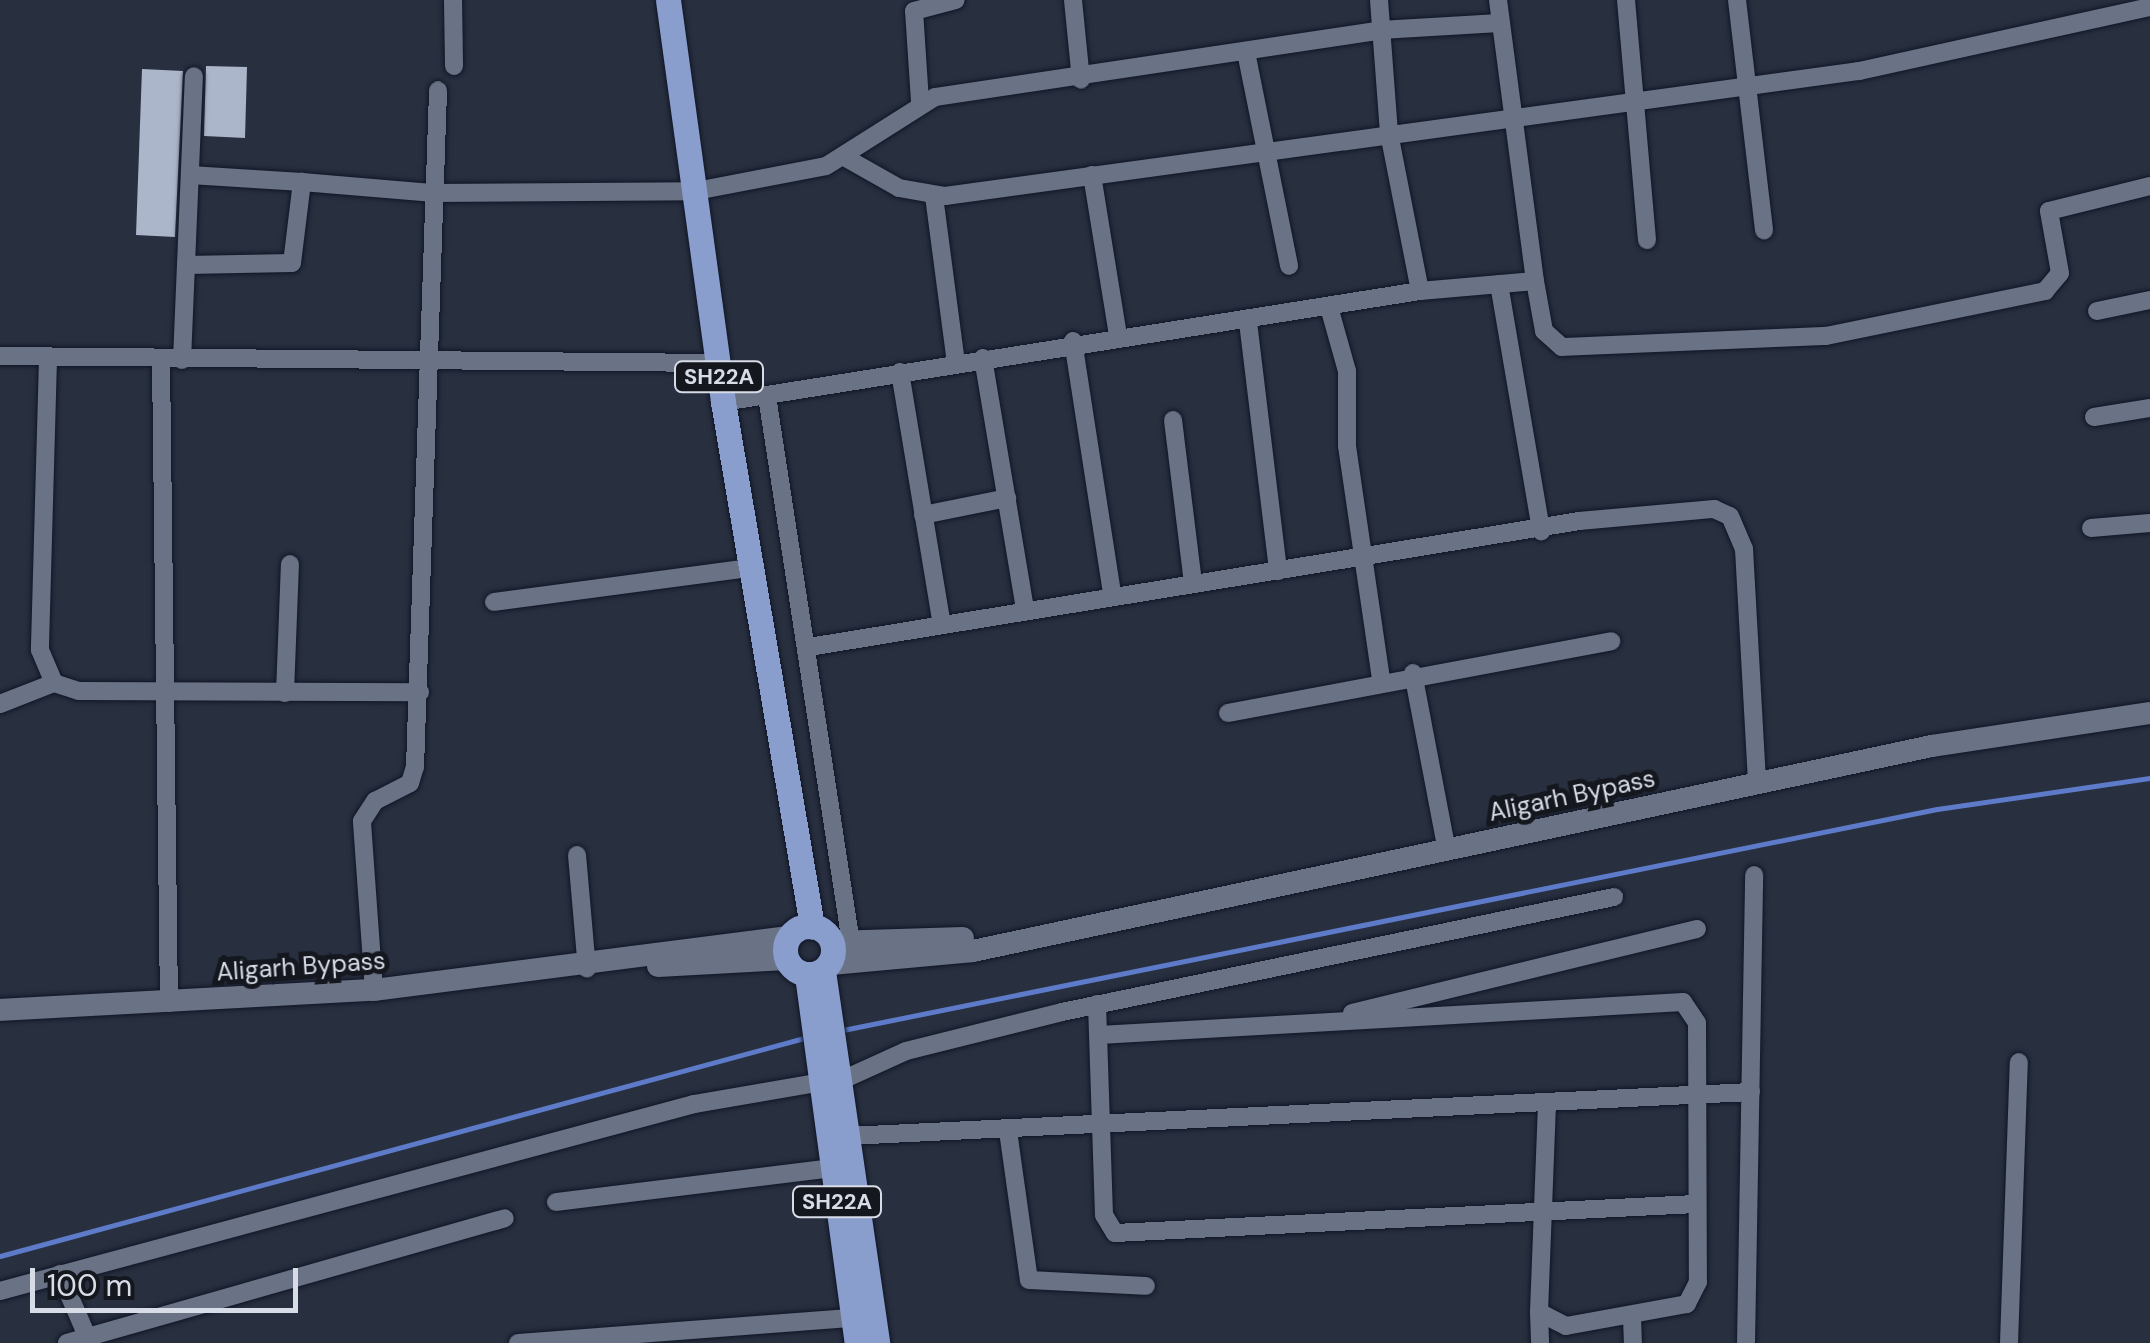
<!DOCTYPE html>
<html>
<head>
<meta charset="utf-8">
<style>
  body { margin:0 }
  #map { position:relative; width:2150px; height:1343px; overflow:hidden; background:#282f3f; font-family:"DM Sans",sans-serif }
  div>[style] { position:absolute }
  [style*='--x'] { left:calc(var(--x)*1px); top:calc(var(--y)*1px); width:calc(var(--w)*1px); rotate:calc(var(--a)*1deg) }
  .stream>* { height:5px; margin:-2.5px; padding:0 2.5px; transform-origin:2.5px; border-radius:2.5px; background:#5d7bc9 }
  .building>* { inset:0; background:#acb6cb }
  .roads { filter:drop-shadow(0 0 2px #101626) drop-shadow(0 0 2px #101626) }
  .street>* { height:18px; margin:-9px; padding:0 9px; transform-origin:9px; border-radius:9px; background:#6a7386 }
  .secondary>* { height:22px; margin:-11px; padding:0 11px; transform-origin:11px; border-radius:11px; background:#6a7386 }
  .primary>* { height:25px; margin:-12.5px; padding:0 12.5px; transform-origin:12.5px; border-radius:12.5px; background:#8a9ecd }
  .primary>.ring { margin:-12.5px; padding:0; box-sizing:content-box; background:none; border:25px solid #8a9ecd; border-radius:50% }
  span { translate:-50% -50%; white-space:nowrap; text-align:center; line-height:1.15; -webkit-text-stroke:10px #14171e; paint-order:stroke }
  .shield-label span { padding:2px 8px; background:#14171e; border:2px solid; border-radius:8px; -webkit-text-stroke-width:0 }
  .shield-label { font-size:22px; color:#d7dce7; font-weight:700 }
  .street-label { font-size:25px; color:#d7dce7 }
  .scale { position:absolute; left:30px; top:1268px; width:268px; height:45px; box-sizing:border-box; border:5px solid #d7dce7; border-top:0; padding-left:12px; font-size:30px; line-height:35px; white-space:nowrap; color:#d7dce7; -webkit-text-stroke:8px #14171e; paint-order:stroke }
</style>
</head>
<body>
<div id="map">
  <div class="stream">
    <div style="--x:838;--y:1031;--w:1121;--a:-11.42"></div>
    <div style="--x:1937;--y:809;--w:215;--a:-8.3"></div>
    <div style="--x:0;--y:1256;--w:837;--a:-15.17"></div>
  </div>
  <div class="building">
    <div style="clip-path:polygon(206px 66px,247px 67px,245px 138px,204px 136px)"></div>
    <div style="clip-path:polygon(142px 69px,183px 71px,175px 237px,136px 235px)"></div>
  </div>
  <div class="roads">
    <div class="street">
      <div style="--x:453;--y:0;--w:66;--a:89.1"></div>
      <div style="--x:1073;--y:0;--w:80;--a:84.3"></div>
      <div style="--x:1379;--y:0;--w:133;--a:85.7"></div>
      <div style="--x:1389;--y:133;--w:161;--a:78.9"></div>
      <div style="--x:1420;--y:291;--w:115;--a:-5"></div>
      <div style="--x:1498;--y:0;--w:283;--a:82.5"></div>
      <div style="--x:1535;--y:281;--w:51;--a:79.8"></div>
      <div style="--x:1544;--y:331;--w:24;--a:42"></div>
      <div style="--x:1562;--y:347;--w:264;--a:-2.4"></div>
      <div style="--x:1826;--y:336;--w:224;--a:-11.6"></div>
      <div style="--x:2045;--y:291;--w:23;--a:-50"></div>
      <div style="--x:2060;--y:273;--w:63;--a:-100.1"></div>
      <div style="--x:2049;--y:211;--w:104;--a:-13.9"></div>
      <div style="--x:1626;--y:0;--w:241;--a:85"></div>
      <div style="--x:1737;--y:0;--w:232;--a:83.3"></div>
      <div style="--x:1246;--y:52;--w:218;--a:78.6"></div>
      <div style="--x:920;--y:101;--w:90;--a:-93.8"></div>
      <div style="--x:914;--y:11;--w:43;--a:-14.7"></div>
      <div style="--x:846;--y:158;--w:61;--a:29.5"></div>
      <div style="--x:899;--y:188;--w:47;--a:9.9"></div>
      <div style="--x:945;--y:196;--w:923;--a:-7.79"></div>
      <div style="--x:1859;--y:71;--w:298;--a:-12.4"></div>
      <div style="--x:190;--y:175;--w:112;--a:3.6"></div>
      <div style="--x:1092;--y:175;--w:163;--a:80.8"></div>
      <div style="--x:934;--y:196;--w:168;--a:82.5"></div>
      <div style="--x:186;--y:265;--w:106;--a:-1.1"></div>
      <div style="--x:292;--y:263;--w:82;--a:-83"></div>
      <div style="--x:302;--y:182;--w:130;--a:4.8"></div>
      <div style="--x:432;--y:193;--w:264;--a:-0.4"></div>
      <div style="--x:696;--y:191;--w:132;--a:-10.9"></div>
      <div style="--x:826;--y:166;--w:129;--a:-32.3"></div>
      <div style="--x:935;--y:97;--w:451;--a:-8.5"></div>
      <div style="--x:1381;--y:30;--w:118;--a:-3.4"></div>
      <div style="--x:1499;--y:284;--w:251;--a:80.3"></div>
      <div style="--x:1329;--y:307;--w:66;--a:74.3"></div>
      <div style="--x:1347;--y:371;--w:75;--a:90"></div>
      <div style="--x:1347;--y:446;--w:235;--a:81.7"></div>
      <div style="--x:2097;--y:311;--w:54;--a:-11.7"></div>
      <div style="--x:1248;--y:322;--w:251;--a:83.1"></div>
      <div style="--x:1073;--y:341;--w:254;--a:81.2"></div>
      <div style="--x:0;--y:356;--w:717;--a:0.56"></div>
      <div style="--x:983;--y:358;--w:255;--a:80.5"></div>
      <div style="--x:48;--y:359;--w:291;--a:91.6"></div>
      <div style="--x:40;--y:650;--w:36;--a:67"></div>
      <div style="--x:54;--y:683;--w:26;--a:18"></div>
      <div style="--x:79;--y:691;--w:341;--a:0.2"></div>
      <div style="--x:161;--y:360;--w:643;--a:89.29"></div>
      <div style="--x:182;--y:360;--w:284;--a:-87.6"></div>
      <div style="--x:900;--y:372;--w:252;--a:80.6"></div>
      <div style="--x:767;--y:396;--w:553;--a:81.27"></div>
      <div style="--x:723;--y:402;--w:706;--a:-9.05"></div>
      <div style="--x:2094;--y:417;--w:57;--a:-9.1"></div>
      <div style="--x:1173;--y:420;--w:163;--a:83"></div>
      <div style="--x:923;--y:515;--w:86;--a:-11.4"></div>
      <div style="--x:2091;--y:528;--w:59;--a:-4.8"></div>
      <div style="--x:494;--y:602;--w:257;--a:-7.6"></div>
      <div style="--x:809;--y:647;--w:780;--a:-9.29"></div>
      <div style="--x:1579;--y:521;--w:136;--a:-5.1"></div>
      <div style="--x:1714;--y:509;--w:17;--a:24"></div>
      <div style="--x:1730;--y:516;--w:36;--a:67"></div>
      <div style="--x:1744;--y:549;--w:235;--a:86.8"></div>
      <div style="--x:1413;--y:673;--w:181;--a:79.2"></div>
      <div style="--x:285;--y:693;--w:129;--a:-87.8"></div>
      <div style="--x:0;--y:704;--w:58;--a:-21.3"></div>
      <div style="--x:1228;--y:713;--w:390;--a:-10.6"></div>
      <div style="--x:577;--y:855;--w:114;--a:85"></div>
      <div style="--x:374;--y:990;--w:169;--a:-94.1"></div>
      <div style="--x:362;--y:821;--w:24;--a:-57"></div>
      <div style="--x:375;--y:801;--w:39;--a:-27"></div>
      <div style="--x:410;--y:783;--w:17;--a:-73"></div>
      <div style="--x:415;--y:767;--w:677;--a:-88.05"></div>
      <div style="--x:1097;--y:1004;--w:211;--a:88.1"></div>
      <div style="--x:1104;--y:1215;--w:21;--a:59"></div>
      <div style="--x:1115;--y:1233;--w:582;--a:-2.86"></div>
      <div style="--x:1352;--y:1013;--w:355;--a:-13.7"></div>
      <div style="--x:1099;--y:1035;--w:585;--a:-3.23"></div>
      <div style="--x:1683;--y:1002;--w:25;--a:56"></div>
      <div style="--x:1697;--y:1023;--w:259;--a:89.8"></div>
      <div style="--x:1698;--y:1282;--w:25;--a:117"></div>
      <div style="--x:1687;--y:1304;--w:123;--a:169.7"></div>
      <div style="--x:1566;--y:1326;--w:30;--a:-153"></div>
      <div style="--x:1539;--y:1312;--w:206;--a:-87.8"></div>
      <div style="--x:840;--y:1081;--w:72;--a:-24.4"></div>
      <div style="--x:906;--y:1051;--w:161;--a:-14"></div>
      <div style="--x:1062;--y:1012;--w:564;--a:-11.77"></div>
      <div style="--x:1008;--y:1131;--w:150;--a:82"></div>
      <div style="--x:1029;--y:1280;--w:117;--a:2.9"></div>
      <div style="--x:848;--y:1136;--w:904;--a:-2.79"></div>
      <div style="--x:556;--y:1202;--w:278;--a:-7"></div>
      <div style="--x:60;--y:1274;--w:75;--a:66.5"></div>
      <div style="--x:0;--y:1291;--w:719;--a:-15.08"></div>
      <div style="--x:694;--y:1104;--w:129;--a:-9.8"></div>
      <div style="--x:1539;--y:1312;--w:31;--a:88"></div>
      <div style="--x:1632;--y:1317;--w:26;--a:88"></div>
      <div style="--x:67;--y:1343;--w:455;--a:-15.9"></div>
      <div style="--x:518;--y:1343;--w:337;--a:-4.3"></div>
      <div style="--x:1746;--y:1343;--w:468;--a:-89"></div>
      <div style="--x:2009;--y:1343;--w:281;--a:-88"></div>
    </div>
    <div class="secondary">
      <div style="--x:833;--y:942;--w:130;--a:-1.8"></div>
      <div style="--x:831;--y:964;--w:143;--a:-5.2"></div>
      <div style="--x:973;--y:951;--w:981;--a:-12.07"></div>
      <div style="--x:1932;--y:746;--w:220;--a:-8.6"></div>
      <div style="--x:658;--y:966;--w:128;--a:-3.1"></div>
      <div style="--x:0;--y:1010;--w:375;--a:-3.1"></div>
      <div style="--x:374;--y:990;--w:417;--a:-7.3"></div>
    </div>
    <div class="primary">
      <div style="--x:668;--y:0;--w:406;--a:82.2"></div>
      <div style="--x:723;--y:402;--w:532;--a:80.36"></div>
      <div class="ring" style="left:785px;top:926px;width:23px;height:23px"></div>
      <div style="--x:823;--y:971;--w:376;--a:81.7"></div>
      <div style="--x:807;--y:975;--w:371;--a:82.3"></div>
    </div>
  </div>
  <div class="shield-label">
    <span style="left:719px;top:377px">SH22A</span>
    <span style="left:837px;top:1202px">SH22A</span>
  </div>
  <div class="street-label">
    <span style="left:1572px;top:796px;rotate:-12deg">Aligarh Bypass</span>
    <span style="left:301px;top:967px;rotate:-4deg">Aligarh Bypass</span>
  </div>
  <div class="scale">100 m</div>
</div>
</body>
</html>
